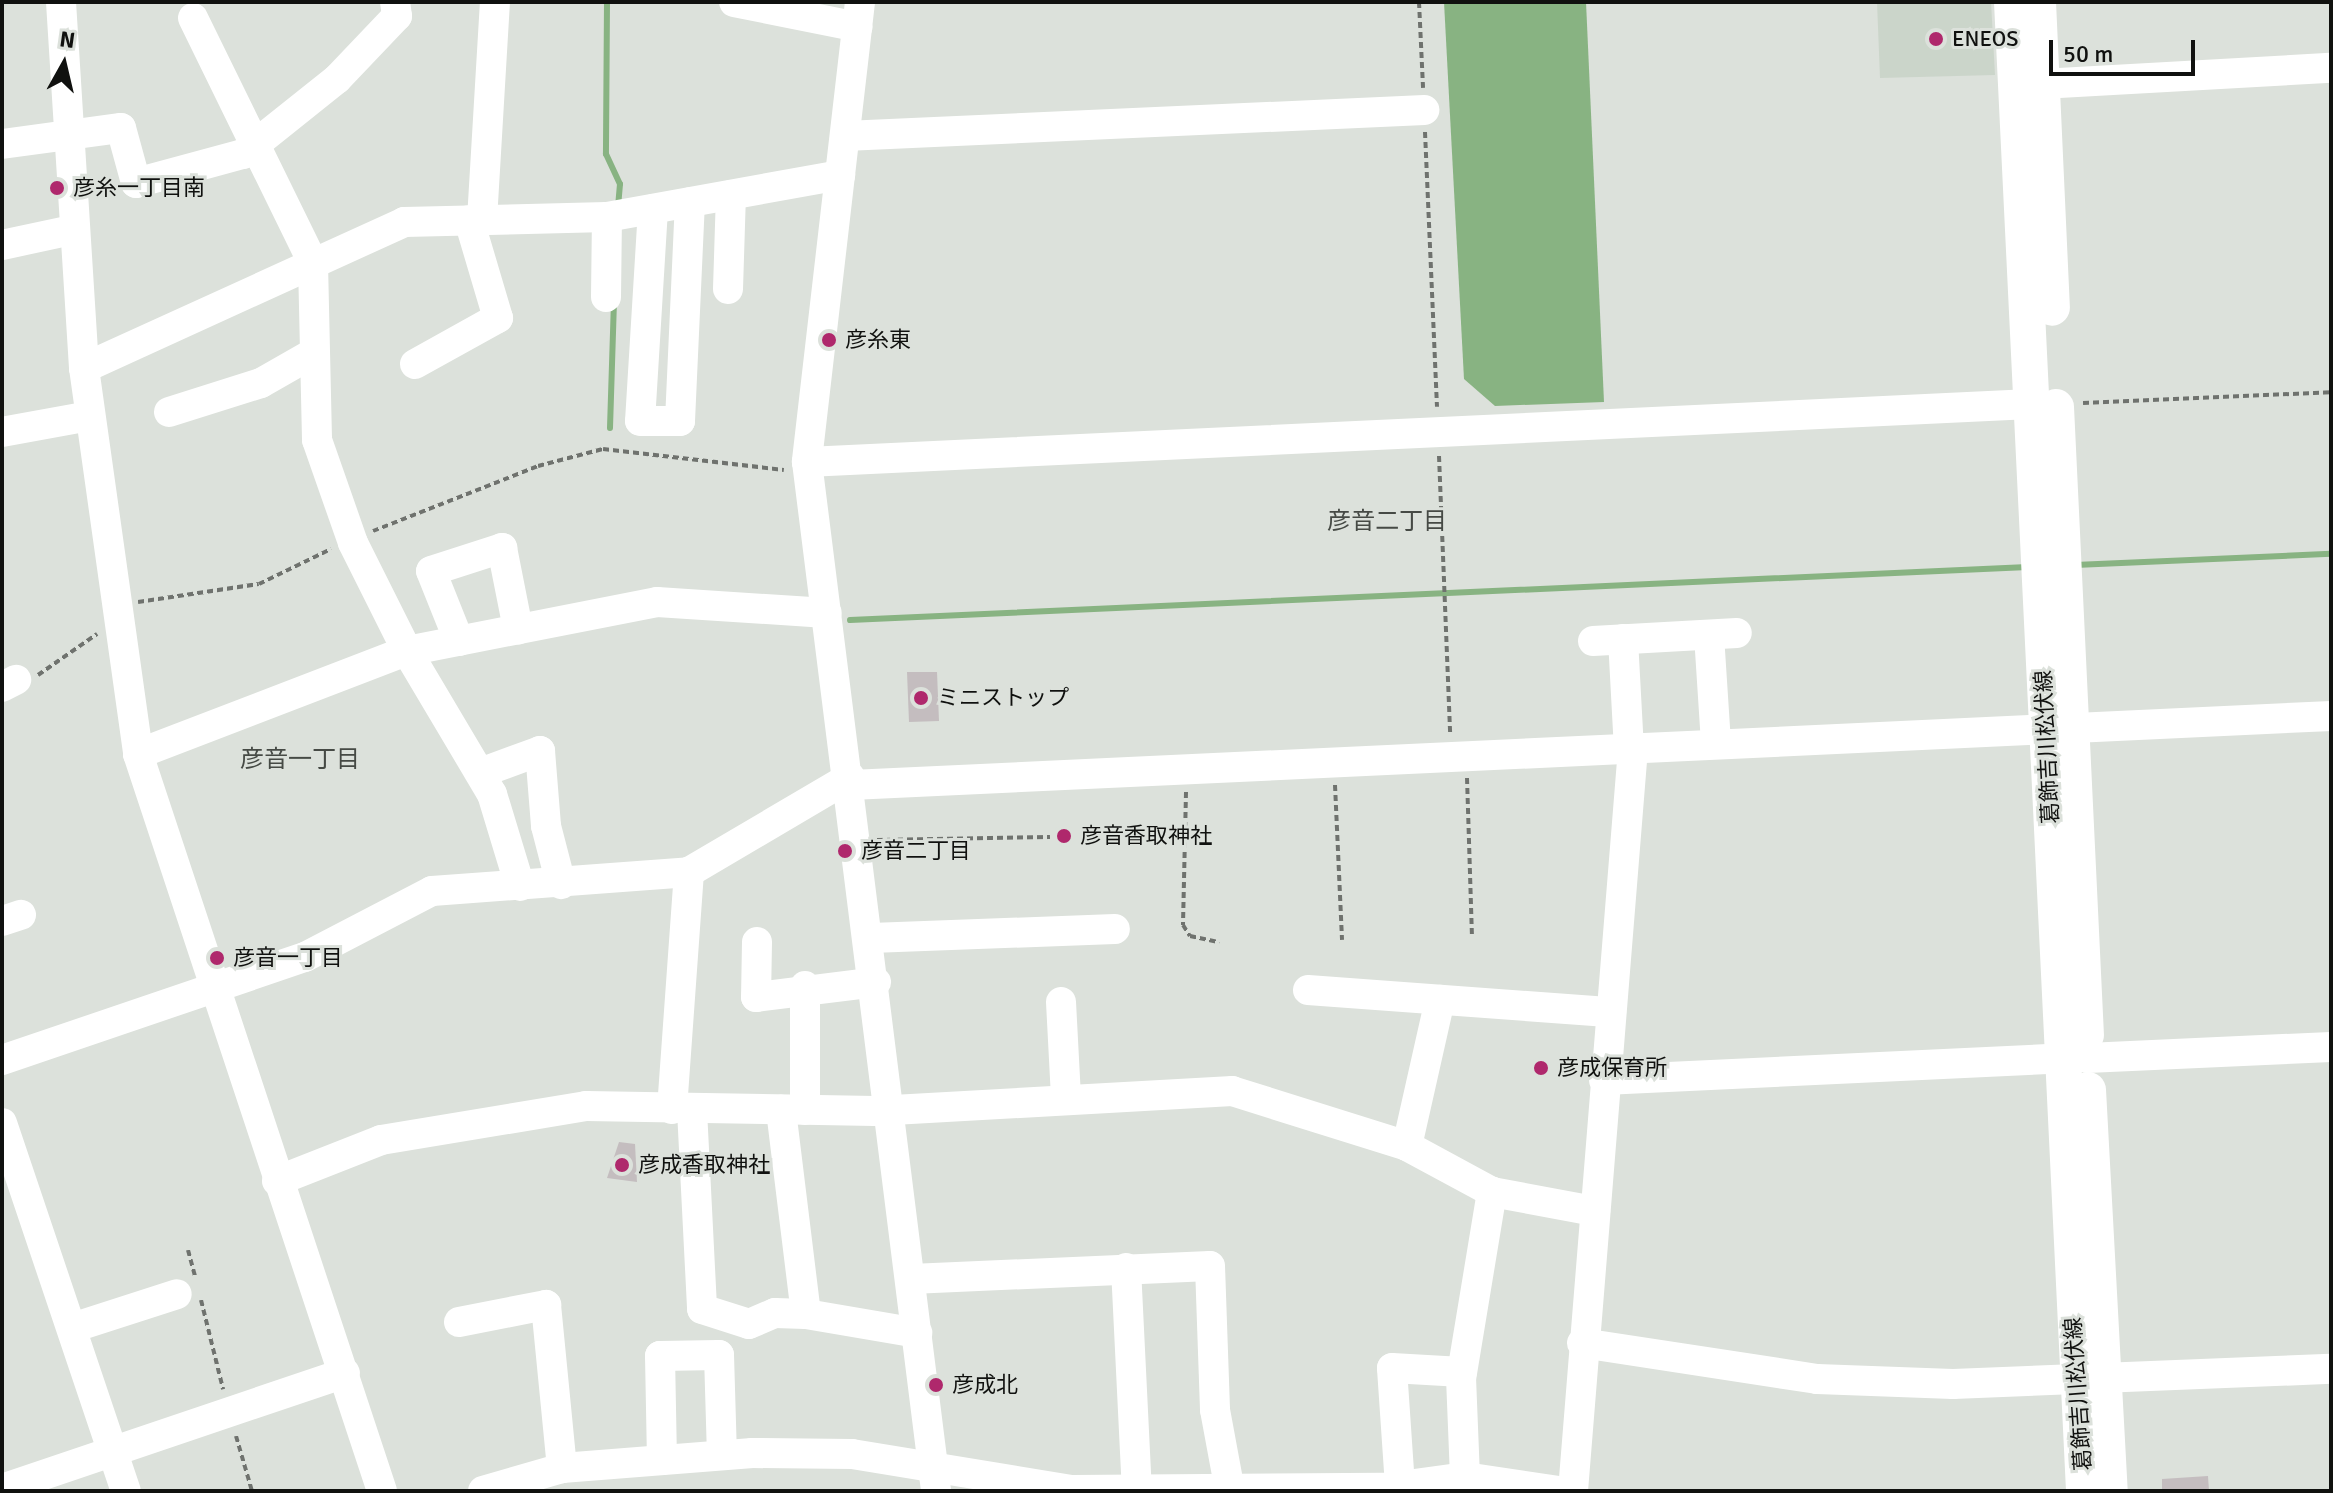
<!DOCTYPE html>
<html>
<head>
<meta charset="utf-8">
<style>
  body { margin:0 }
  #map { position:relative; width:2333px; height:1493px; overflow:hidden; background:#dce1db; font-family:Signika,"Noto Sans JP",sans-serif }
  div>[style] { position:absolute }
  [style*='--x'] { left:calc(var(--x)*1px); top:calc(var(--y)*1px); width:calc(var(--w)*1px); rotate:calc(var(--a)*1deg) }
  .built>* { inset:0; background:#cbd5ca }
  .water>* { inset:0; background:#88b382 }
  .stream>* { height:6px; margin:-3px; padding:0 3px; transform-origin:3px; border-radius:3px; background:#88b382 }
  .building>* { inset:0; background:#c4bdbf }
  .path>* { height:4px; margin-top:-2px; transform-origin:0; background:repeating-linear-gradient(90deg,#6f726e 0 6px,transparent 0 10px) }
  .minor>* { height:30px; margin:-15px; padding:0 15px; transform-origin:15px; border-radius:15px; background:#fff }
  .major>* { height:36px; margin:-18px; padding:0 18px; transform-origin:18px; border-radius:18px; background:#fff }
  .dots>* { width:22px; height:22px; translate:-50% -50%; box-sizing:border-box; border:4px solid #dce1db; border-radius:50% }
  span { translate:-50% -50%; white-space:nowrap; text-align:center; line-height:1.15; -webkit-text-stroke:6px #dce1db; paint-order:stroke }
  .poi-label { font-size:22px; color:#10110f }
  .left { translate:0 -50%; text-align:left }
  .street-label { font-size:22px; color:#10110f }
  .neighbourhood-label { font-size:24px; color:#464a45 }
  .frame { position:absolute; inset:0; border:4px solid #10110f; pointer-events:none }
  .north { position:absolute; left:24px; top:24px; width:80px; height:80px; -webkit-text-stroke:6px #dce1db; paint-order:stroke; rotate:8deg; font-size:22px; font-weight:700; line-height:32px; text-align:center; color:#10110f }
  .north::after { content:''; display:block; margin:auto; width:28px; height:36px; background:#10110f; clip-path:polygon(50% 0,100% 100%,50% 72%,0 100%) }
  .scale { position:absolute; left:2049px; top:40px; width:146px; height:36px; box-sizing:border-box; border:4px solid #10110f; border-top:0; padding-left:10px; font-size:24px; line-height:28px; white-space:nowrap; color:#10110f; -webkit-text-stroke:6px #dce1db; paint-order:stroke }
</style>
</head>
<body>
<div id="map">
  <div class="built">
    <div style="clip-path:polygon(1877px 2px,1991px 2px,1995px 75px,1880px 78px)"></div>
  </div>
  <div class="water">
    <div style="clip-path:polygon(1444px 2px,1586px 2px,1604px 402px,1495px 406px,1464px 379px)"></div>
  </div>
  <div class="stream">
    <div style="--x:607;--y:2;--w:152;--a:90.4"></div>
    <div style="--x:606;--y:154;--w:33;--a:65"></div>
    <div style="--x:620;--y:184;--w:23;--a:95"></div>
    <div style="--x:610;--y:428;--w:125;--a:-88.2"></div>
    <div style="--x:2075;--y:565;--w:256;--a:-2.5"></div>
    <div style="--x:850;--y:620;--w:1179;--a:-2.58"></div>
  </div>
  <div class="building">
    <div style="clip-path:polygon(907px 672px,937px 672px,939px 721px,909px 722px)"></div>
    <div style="clip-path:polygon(619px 1142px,635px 1144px,637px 1182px,607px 1178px)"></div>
    <div style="clip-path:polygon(2208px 1476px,2209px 1491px,2162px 1491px,2162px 1479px)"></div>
  </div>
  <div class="path">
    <div style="--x:1419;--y:2;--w:86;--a:87.3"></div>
    <div style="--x:1425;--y:132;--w:275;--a:87.5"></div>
    <div style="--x:2083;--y:403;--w:248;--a:-2.5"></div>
    <div style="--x:1439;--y:456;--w:279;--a:87.7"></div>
    <div style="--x:373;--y:531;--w:177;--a:-21.5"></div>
    <div style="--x:538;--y:466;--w:67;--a:-14.7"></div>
    <div style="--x:603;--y:449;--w:182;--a:6.6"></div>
    <div style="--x:138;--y:602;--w:122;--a:-8.5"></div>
    <div style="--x:259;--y:584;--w:80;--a:-25.9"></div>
    <div style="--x:38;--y:675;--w:72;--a:-34.8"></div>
    <div style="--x:1467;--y:778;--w:158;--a:88.2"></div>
    <div style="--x:1335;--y:785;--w:155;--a:87.4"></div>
    <div style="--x:1186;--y:792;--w:133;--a:91.3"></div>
    <div style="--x:1183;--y:925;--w:13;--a:58"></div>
    <div style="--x:1190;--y:936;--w:30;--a:12"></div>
    <div style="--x:877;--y:840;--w:173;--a:-1"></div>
    <div style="--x:188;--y:1250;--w:27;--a:75"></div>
    <div style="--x:201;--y:1300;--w:92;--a:76.1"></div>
    <div style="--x:236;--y:1436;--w:57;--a:73.8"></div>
  </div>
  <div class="minor">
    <div style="--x:61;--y:2;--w:367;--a:86.4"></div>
    <div style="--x:84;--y:368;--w:390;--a:82"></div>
    <div style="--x:138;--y:754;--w:776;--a:71.68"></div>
    <div style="--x:734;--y:2;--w:126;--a:11.4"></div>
    <div style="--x:860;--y:2;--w:463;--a:96.6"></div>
    <div style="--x:807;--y:462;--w:1037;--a:82.85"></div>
    <div style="--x:193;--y:18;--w:273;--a:63.9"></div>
    <div style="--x:313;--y:263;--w:177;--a:88.7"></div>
    <div style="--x:317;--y:440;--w:109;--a:70.7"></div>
    <div style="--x:353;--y:543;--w:121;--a:63.4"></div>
    <div style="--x:407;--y:651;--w:166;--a:59.3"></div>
    <div style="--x:492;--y:794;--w:96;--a:73.1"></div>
    <div style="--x:2041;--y:84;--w:290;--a:-3.2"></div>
    <div style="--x:845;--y:136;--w:580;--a:-2.57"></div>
    <div style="--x:2;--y:144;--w:120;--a:-7.7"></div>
    <div style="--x:121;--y:128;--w:57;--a:74.7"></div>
    <div style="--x:136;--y:183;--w:111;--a:-15.2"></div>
    <div style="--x:243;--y:154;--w:120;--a:-38.6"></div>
    <div style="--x:337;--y:79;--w:87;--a:-46.4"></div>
    <div style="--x:397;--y:16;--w:14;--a:-98"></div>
    <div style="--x:653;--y:209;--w:212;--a:93.5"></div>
    <div style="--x:640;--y:421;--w:40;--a:0"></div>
    <div style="--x:680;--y:421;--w:219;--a:-87.4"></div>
    <div style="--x:482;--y:220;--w:218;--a:-86.6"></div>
    <div style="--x:2;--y:245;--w:72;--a:-12.1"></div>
    <div style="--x:728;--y:289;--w:94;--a:-88.2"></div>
    <div style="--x:606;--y:297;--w:80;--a:-89.3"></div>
    <div style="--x:415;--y:364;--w:95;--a:-29"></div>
    <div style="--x:498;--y:318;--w:102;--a:-106.5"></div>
    <div style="--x:84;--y:368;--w:352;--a:-24.5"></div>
    <div style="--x:404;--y:222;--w:203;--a:-1.4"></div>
    <div style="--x:607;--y:217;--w:237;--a:-10.2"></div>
    <div style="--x:169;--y:412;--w:96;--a:-17.5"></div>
    <div style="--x:261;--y:383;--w:56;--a:-29.7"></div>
    <div style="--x:2;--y:432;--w:89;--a:-10.3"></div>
    <div style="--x:807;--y:462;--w:1225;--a:-2.71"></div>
    <div style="--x:1709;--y:635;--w:109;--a:86.3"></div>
    <div style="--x:1623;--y:639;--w:110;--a:86.9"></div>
    <div style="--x:459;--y:641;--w:75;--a:-111.8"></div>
    <div style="--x:431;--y:571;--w:75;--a:-17.9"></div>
    <div style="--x:502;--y:548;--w:83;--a:78.8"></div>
    <div style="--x:1593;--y:641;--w:144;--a:-3.2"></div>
    <div style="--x:2;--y:687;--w:16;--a:-27"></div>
    <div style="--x:138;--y:754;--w:288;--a:-21"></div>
    <div style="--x:407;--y:651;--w:255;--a:-11.1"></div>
    <div style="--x:657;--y:602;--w:170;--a:3.7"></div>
    <div style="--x:480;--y:773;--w:64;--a:-20.1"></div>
    <div style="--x:540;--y:751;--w:75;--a:85.4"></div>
    <div style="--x:546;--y:826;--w:60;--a:75.5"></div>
    <div style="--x:851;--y:785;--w:1482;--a:-2.67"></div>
    <div style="--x:2;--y:921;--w:20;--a:-18"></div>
    <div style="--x:871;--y:938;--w:244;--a:-2.1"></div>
    <div style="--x:757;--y:942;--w:55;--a:91"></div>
    <div style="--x:756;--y:997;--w:121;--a:-7.1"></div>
    <div style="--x:1308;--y:990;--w:304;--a:4.2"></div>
    <div style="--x:1061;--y:1002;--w:97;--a:87"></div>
    <div style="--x:2087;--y:1058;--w:244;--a:-2.6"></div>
    <div style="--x:2;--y:1060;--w:320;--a:-18.8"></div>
    <div style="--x:305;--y:957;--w:143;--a:-27.5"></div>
    <div style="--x:432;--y:891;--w:258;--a:-4.2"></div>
    <div style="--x:689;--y:872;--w:187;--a:-30.5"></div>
    <div style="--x:1604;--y:1080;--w:460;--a:-2.7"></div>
    <div style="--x:672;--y:1109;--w:238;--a:-85.9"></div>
    <div style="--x:692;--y:1110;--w:199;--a:87.1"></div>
    <div style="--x:702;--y:1309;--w:49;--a:17.7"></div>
    <div style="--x:749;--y:1324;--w:28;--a:-23"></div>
    <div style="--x:775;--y:1313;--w:31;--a:2"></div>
    <div style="--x:806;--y:1314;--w:206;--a:-97"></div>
    <div style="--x:805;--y:1110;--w:124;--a:-90"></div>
    <div style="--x:2;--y:1123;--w:388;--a:71.4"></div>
    <div style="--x:1407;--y:1146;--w:150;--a:-77.3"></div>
    <div style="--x:277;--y:1181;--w:112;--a:-21.5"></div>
    <div style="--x:381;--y:1140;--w:208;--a:-9.4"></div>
    <div style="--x:586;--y:1106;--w:289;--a:1"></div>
    <div style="--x:875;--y:1111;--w:358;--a:-3.2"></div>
    <div style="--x:1232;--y:1091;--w:183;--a:17.4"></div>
    <div style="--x:1407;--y:1146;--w:97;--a:28.4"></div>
    <div style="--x:1492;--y:1192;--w:105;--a:10.5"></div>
    <div style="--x:1126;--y:1268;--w:223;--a:87.2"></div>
    <div style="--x:911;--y:1279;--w:299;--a:-2.5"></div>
    <div style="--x:1210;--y:1266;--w:144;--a:88"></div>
    <div style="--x:1215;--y:1410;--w:82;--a:79.5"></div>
    <div style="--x:806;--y:1314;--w:113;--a:9.7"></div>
    <div style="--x:459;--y:1322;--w:89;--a:-11.1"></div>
    <div style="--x:546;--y:1305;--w:164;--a:84.4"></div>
    <div style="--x:72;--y:1328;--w:110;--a:-17.9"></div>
    <div style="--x:1582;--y:1343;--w:238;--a:8.7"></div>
    <div style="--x:1817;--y:1379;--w:136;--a:2.1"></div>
    <div style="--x:1953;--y:1384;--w:378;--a:-2.3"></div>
    <div style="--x:662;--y:1460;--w:104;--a:-91.1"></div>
    <div style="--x:660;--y:1356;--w:59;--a:-1"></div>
    <div style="--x:719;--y:1355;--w:100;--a:88.3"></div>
    <div style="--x:1465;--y:1477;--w:98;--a:-92.3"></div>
    <div style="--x:1461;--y:1379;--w:190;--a:-80.6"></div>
    <div style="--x:1400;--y:1486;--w:118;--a:-93.9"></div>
    <div style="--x:1392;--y:1368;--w:70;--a:3.3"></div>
    <div style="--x:2;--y:1489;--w:362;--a:-18.7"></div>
    <div style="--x:483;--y:1491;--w:82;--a:-16.2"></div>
    <div style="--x:562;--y:1468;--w:191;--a:-4.5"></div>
    <div style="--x:752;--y:1453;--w:100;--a:0.6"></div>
    <div style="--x:852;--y:1454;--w:224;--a:9.3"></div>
    <div style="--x:1073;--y:1490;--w:312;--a:-0.4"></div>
    <div style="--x:1385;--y:1488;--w:81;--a:-7.8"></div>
    <div style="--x:1465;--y:1477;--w:95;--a:8.5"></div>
    <div style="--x:1573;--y:1491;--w:744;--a:-85.38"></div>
  </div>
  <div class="major">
    <div style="--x:2012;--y:2;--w:1491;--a:87.23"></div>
    <div style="--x:2038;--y:2;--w:306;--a:87.4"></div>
    <div style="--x:2056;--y:407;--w:629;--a:87.27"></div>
    <div style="--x:2088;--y:1090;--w:402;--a:86.9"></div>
  </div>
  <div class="dots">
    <div style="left:1936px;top:39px;background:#af286c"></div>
    <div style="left:57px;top:188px;background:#af286c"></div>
    <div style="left:829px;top:340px;background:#af286c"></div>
    <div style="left:921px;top:698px;background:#af286c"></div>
    <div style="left:1064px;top:836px;background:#af286c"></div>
    <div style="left:845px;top:851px;background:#af286c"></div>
    <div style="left:217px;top:958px;background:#af286c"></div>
    <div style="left:1541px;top:1068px;background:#af286c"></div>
    <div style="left:622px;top:1165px;background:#af286c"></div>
    <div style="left:936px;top:1385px;background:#af286c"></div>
  </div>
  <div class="poi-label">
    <span class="left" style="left:1952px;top:39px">ENEOS</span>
    <span class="left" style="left:73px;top:188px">彦糸一丁目南</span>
    <span class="left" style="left:845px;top:340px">彦糸東</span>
    <span class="left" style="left:937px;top:698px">ミニストップ</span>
    <span class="left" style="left:1080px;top:836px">彦音香取神社</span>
    <span class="left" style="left:861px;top:851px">彦音二丁目</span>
    <span class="left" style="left:233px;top:958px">彦音一丁目</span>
    <span class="left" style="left:1557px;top:1068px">彦成保育所</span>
    <span class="left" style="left:638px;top:1165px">彦成香取神社</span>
    <span class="left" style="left:952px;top:1385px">彦成北</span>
  </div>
  <div class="street-label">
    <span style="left:2047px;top:747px;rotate:-93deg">葛飾吉川松伏線</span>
    <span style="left:2078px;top:1394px;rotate:-94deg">葛飾吉川松伏線</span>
  </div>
  <div class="neighbourhood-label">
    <span style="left:1387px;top:522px">彦音二丁目</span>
    <span style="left:300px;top:760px">彦音一丁目</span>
  </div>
  <div class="frame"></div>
  <div class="north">N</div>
  <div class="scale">50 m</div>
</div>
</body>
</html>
